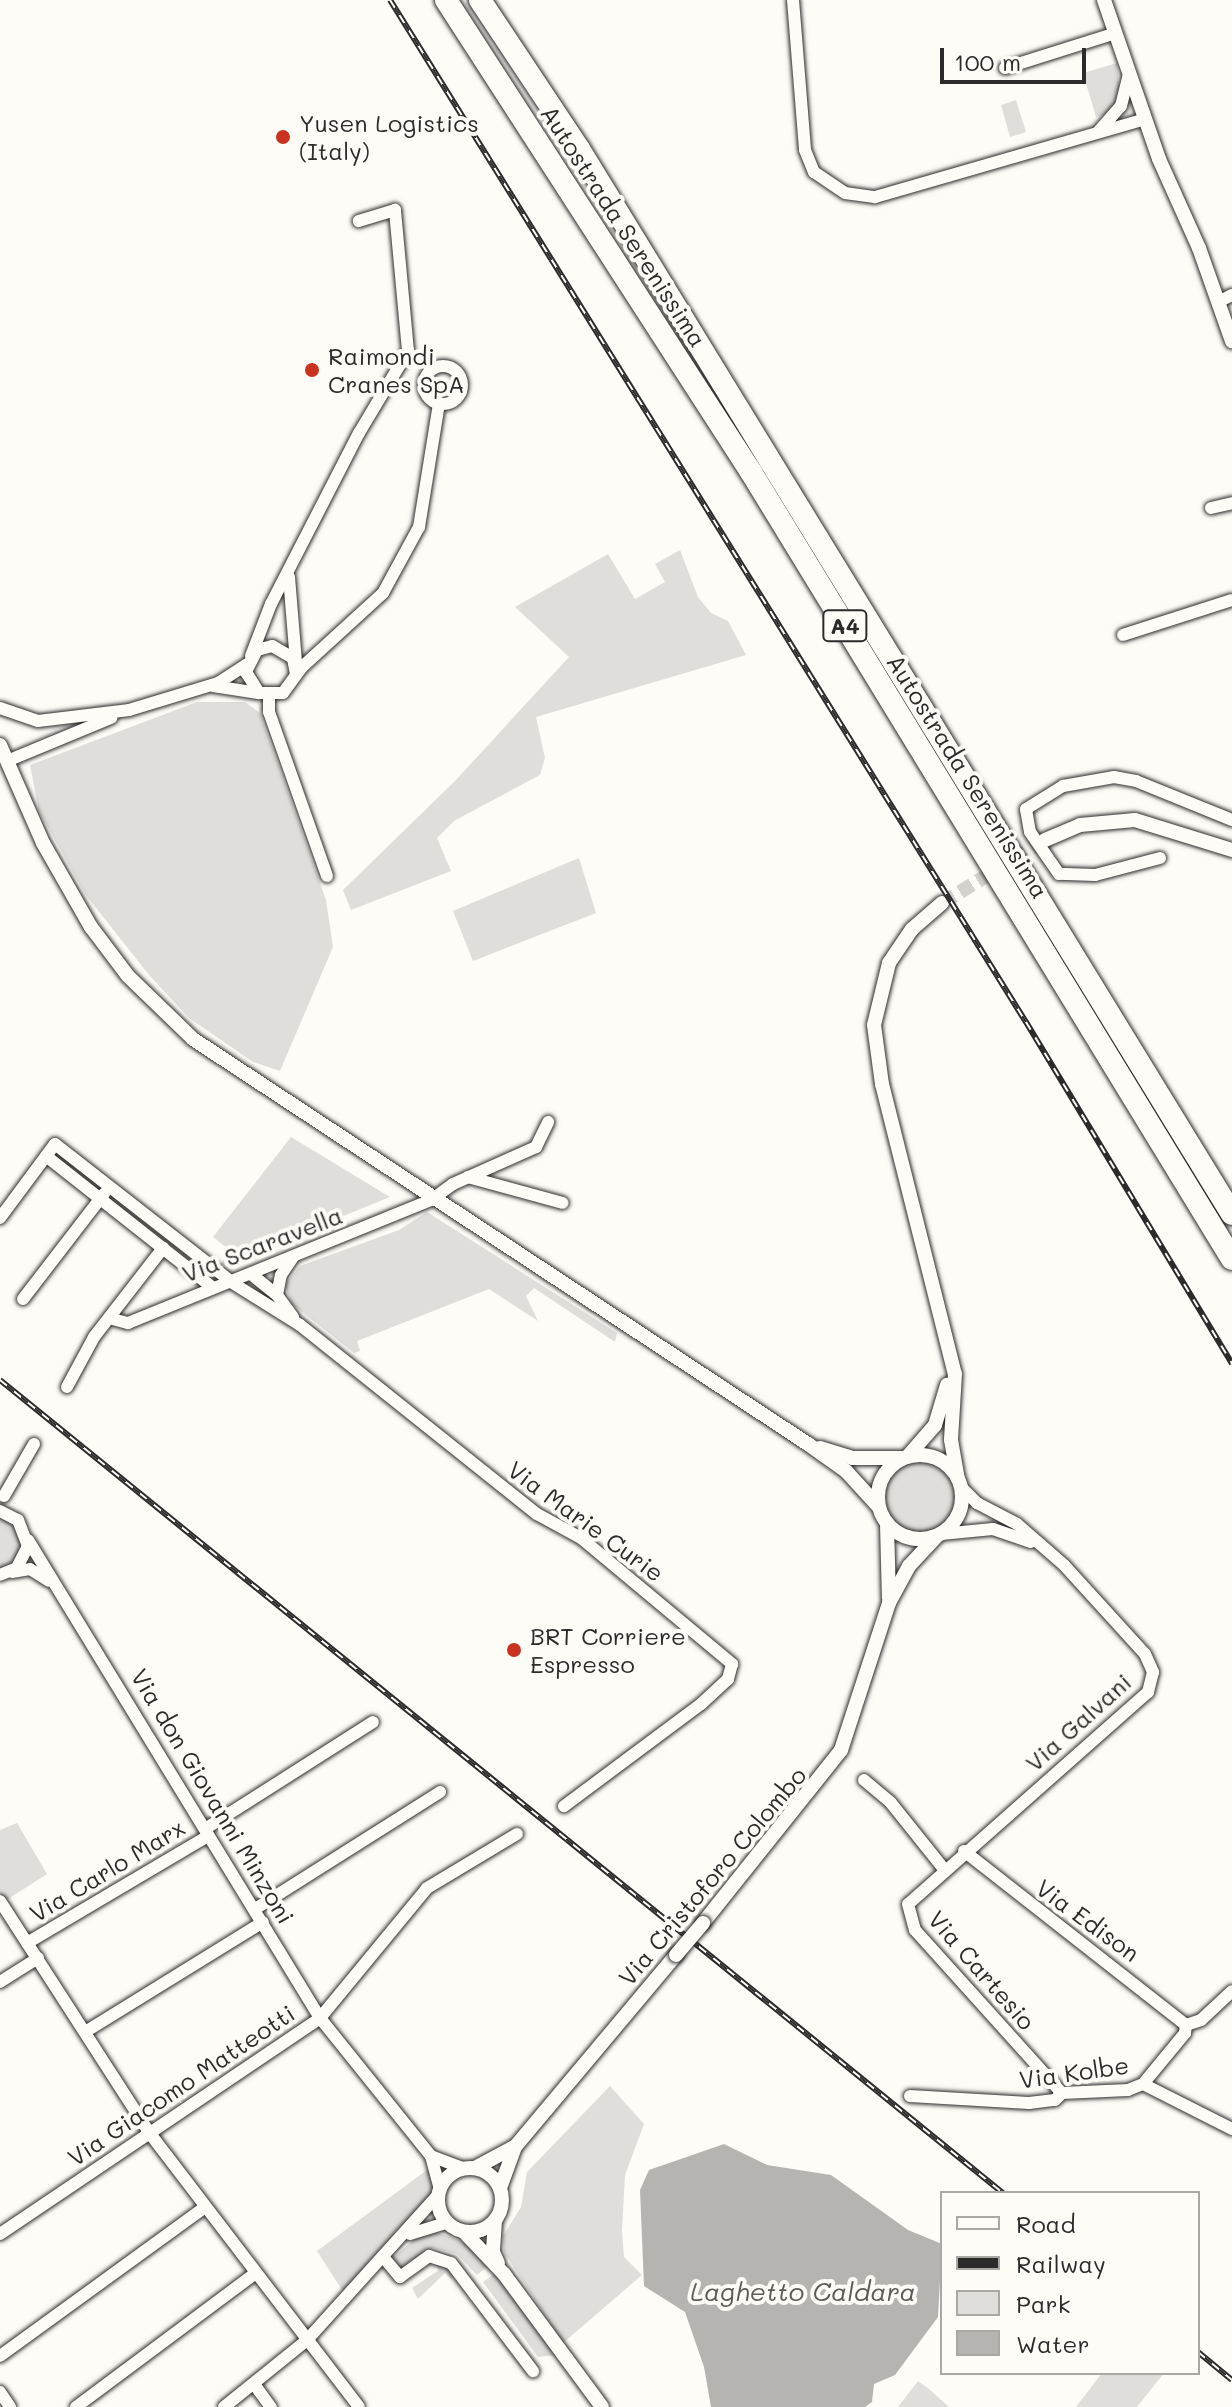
<!DOCTYPE html>
<html>
<head>
<meta charset="utf-8">
<style>
  body { margin:0 }
  #map { position:relative; width:1232px; height:2407px; overflow:hidden; background:#fdfcf7; font-family:Mali,sans-serif }
  div>[style] { position:absolute }
  [style*='--x'] { left:calc(var(--x)*1px); top:calc(var(--y)*1px); width:calc(var(--w)*1px); rotate:calc(var(--a)*1deg) }
  .green>* { inset:0; background:#dfdeda }
  .round { border-radius:50% }
  .water>* { inset:0; background:#b5b4b1 }
  .tertiary-tunnel>* { height:14px; margin-top:-7px; transform-origin:0; background:repeating-linear-gradient(90deg,#d3d2ce 0 14px,transparent 0 21px) }
  .roads { filter:drop-shadow(0 0 2px #2b2b2b) drop-shadow(0 0 2px #2b2b2b) }
  .minor>* { height:12px; margin:-6px; padding:0 6px; transform-origin:6px; border-radius:6px; background:#fdfcf7 }
  .minor>.ring { margin:-6px; padding:0; box-sizing:content-box; background:none; border:12px solid #fdfcf7; border-radius:50% }
  .tertiary>* { height:14px; margin:-7px; padding:0 7px; transform-origin:7px; border-radius:7px; background:#fdfcf7 }
  .tertiary>.ring { margin:-7px; padding:0; box-sizing:content-box; background:none; border:14px solid #fdfcf7; border-radius:50% }
  .motorway>* { height:22px; margin:-11px; padding:0 11px; transform-origin:11px; border-radius:11px; background:#fdfcf7 }
  .rail>* { height:6px; margin-top:-3px; transform-origin:0; background:repeating-linear-gradient(90deg,#fdfcf7 0 9px,#2b2b2b 0 18px); box-sizing:border-box; border-block:2px solid #2b2b2b }
  .bridges { filter:drop-shadow(0 0 2px #2b2b2b) drop-shadow(0 0 2px #2b2b2b) }
  .tertiary-bridge>* { height:14px; margin:-7px; padding:0 7px; transform-origin:7px; border-radius:7px; background:#fdfcf7 }
  .dots>* { width:22px; height:22px; translate:-50% -50%; box-sizing:border-box; border:4px solid #fdfcf7; border-radius:50% }
  span { translate:-50% -50%; white-space:nowrap; text-align:center; line-height:1.15; -webkit-text-stroke:8px #fdfcf7; paint-order:stroke }
  .shield-label span { padding:2px 6px; background:#fdfcf7; border:2px solid; border-radius:6px; -webkit-text-stroke-width:0 }
  .shield-label { font-size:22px; color:#2b2b2b; font-weight:700 }
  .poi-label { font-size:24px; color:#2b2b2b }
  .left { translate:0 -50%; text-align:left }
  .street-label { font-size:24px; color:#2b2b2b }
  .water-label { font-size:26px; color:#5b5b5a; font-style:italic }
  .legend { position:absolute; left:940px; top:2191px; width:260px; height:184px; box-sizing:border-box; background:#fdfcf7; border:2px solid #a9a8a5; margin:0; padding:10px 14px; list-style:none; font-size:24px; color:#2b2b2b }
  .legend li { display:flex; align-items:center; gap:16px; height:40px }
  .legend b { width:40px; border:2px solid #a9a8a5 }
  .scale { position:absolute; left:940px; top:48px; width:146px; height:36px; box-sizing:border-box; border:4px solid #2b2b2b; border-top:0; padding-left:10px; font-size:24px; line-height:28px; white-space:nowrap; color:#2b2b2b; -webkit-text-stroke:6px #fdfcf7; paint-order:stroke }
</style>
</head>
<body>
<div id="map">
  <div class="green">
    <div style="clip-path:polygon(1117px 63px,1120px 97px,1112px 112px,1096px 117px,1083px 73px)"></div>
    <div style="clip-path:polygon(1016px 100px,1026px 132px,1010px 137px,1001px 105px)"></div>
    <div style="clip-path:polygon(680px 550px,698px 597px,711px 613px,728px 621px,746px 655px,536px 717px,545px 758px,540px 775px,454px 821px,437px 838px,451px 871px,351px 910px,343px 890px,455px 781px,569px 657px,515px 607px,608px 554px,635px 599px,665px 582px,655px 564px)"></div>
    <div style="clip-path:polygon(197px 702px,245px 702px,260px 713px,326px 900px,333px 947px,280px 1071px,253px 1062px,189px 1018px,149px 975px,85px 894px,39px 811px,30px 765px)"></div>
    <div style="clip-path:polygon(579px 858px,596px 913px,473px 961px,453px 911px)"></div>
    <div style="clip-path:polygon(291px 1137px,390px 1197px,218px 1267px,231px 1251px,213px 1237px)"></div>
    <div style="clip-path:polygon(427px 1212px,617px 1333px,615px 1342px,534px 1288px,526px 1296px,538px 1321px,489px 1289px,357px 1341px,360px 1351px,354px 1353px,292px 1304px,285px 1285px,300px 1266px,399px 1230px)"></div>
    <div class="round" style="left:884px;top:1462px;width:72px;height:72px"></div>
    <div style="clip-path:polygon(0 1518px,14px 1524px,22px 1545px,13px 1563px,0 1568px)"></div>
    <div style="clip-path:polygon(17px 1823px,47px 1874px,5px 1901px,0 1892px,0 1830px)"></div>
    <div style="clip-path:polygon(610px 2086px,644px 2124px,625px 2175px,622px 2231px,624px 2257px,642px 2275px,563px 2343px,504px 2252px,503px 2236px,521px 2207px,527px 2172px)"></div>
    <div style="clip-path:polygon(427px 2170px,431px 2170px,435px 2192px,346px 2296px,317px 2251px)"></div>
    <div style="clip-path:polygon(436px 2232px,472px 2245px,489px 2265px,477px 2275px,457px 2254px,433px 2248px,400px 2268px,392px 2259px,417px 2237px)"></div>
    <div style="clip-path:polygon(434px 2262px,458px 2274px,451px 2279px,445px 2273px,418px 2299px,412px 2288px,439px 2270px)"></div>
    <div style="clip-path:polygon(495px 2273px,556px 2355px,538px 2357px,483px 2282px)"></div>
    <div style="clip-path:polygon(1102px 2373px,1164px 2373px,1137px 2407px,1076px 2407px)"></div>
    <div style="clip-path:polygon(918px 2381px,929px 2389px,949px 2407px,898px 2407px)"></div>
  </div>
  <div class="water">
    <div style="clip-path:polygon(724px 2144px,767px 2165px,831px 2175px,908px 2230px,942px 2244px,938px 2317px,895px 2375px,874px 2384px,872px 2402px,865px 2407px,711px 2407px,704px 2367px,685px 2312px,644px 2286px,640px 2190px,649px 2170px)"></div>
  </div>
  <div class="tertiary-tunnel">
    <div style="--x:942;--y:903;--w:121;--a:-31.5"></div>
  </div>
  <div class="roads">
    <div class="minor">
      <div style="--x:793;--y:0;--w:150;--a:85.4"></div>
      <div style="--x:805;--y:150;--w:24;--a:68"></div>
      <div style="--x:814;--y:172;--w:37;--a:34"></div>
      <div style="--x:845;--y:193;--w:30;--a:8"></div>
      <div style="--x:875;--y:197;--w:281;--a:-16.1"></div>
      <div style="--x:1005;--y:68;--w:116;--a:-17.5"></div>
      <div style="--x:1099;--y:131;--w:33;--a:-49"></div>
      <div style="--x:1121;--y:106;--w:32;--a:-76"></div>
      <div style="--x:1220;--y:301;--w:13;--a:-27"></div>
      <div class="ring" style="left:424px;top:366px;width:26px;height:26px"></div>
      <div style="--x:1211;--y:508;--w:22;--a:-13"></div>
      <div style="--x:289;--y:577;--w:85;--a:85.3"></div>
      <div style="--x:1123;--y:635;--w:114;--a:-17.8"></div>
      <div style="--x:251;--y:656;--w:56;--a:-69"></div>
      <div style="--x:271;--y:604;--w:192;--a:-62.8"></div>
      <div style="--x:359;--y:433;--w:96;--a:-59.1"></div>
      <div style="--x:408;--y:351;--w:142;--a:-95.3"></div>
      <div style="--x:395;--y:210;--w:38;--a:163"></div>
      <div style="--x:296;--y:674;--w:16;--a:-101"></div>
      <div style="--x:293;--y:658;--w:24;--a:-150"></div>
      <div style="--x:272;--y:646;--w:16;--a:165"></div>
      <div style="--x:257;--y:650;--w:25;--a:117"></div>
      <div style="--x:246;--y:672;--w:25;--a:58"></div>
      <div style="--x:259;--y:693;--w:24;--a:0"></div>
      <div style="--x:283;--y:693;--w:32;--a:-54"></div>
      <div style="--x:302;--y:667;--w:110;--a:-42.4"></div>
      <div style="--x:383;--y:593;--w:75;--a:-61.4"></div>
      <div style="--x:419;--y:527;--w:126;--a:-80.8"></div>
      <div style="--x:213;--y:686;--w:46;--a:8.8"></div>
      <div style="--x:269;--y:696;--w:16;--a:90"></div>
      <div style="--x:269;--y:712;--w:174;--a:70.5"></div>
      <div style="--x:0;--y:708;--w:40;--a:18.9"></div>
      <div style="--x:38;--y:721;--w:92;--a:-6.9"></div>
      <div style="--x:129;--y:710;--w:93;--a:-16.9"></div>
      <div style="--x:218;--y:683;--w:35;--a:-33"></div>
      <div style="--x:7;--y:761;--w:113;--a:-22.5"></div>
      <div style="--x:1160;--y:858;--w:67;--a:165.3"></div>
      <div style="--x:1095;--y:875;--w:36;--a:-178"></div>
      <div style="--x:1059;--y:874;--w:51;--a:-124.6"></div>
      <div style="--x:1030;--y:832;--w:23;--a:-100"></div>
      <div style="--x:1026;--y:809;--w:44;--a:-31.9"></div>
      <div style="--x:1063;--y:786;--w:52;--a:-10"></div>
      <div style="--x:1114;--y:777;--w:22;--a:10"></div>
      <div style="--x:1136;--y:781;--w:104;--a:22.1"></div>
      <div style="--x:46;--y:1156;--w:211;--a:38.3"></div>
      <div style="--x:468;--y:1177;--w:98;--a:15.3"></div>
      <div style="--x:0;--y:1218;--w:92;--a:-53.4"></div>
      <div style="--x:55;--y:1144;--w:221;--a:38"></div>
      <div style="--x:251;--y:1274;--w:33;--a:39"></div>
      <div style="--x:231;--y:1282;--w:81;--a:31.9"></div>
      <div style="--x:300;--y:1325;--w:303;--a:38.6"></div>
      <div style="--x:537;--y:1514;--w:50;--a:28.6"></div>
      <div style="--x:581;--y:1538;--w:197;--a:39.8"></div>
      <div style="--x:732;--y:1664;--w:16;--a:105"></div>
      <div style="--x:728;--y:1679;--w:37;--a:137"></div>
      <div style="--x:701;--y:1704;--w:171;--a:143.3"></div>
      <div style="--x:23;--y:1299;--w:133;--a:-52.4"></div>
      <div style="--x:293;--y:1317;--w:27;--a:-126"></div>
      <div style="--x:277;--y:1295;--w:20;--a:-79"></div>
      <div style="--x:281;--y:1275;--w:22;--a:-56"></div>
      <div style="--x:109;--y:1318;--w:20;--a:15"></div>
      <div style="--x:128;--y:1323;--w:327;--a:-22.1"></div>
      <div style="--x:431;--y:1200;--w:27;--a:-36"></div>
      <div style="--x:453;--y:1184;--w:91;--a:-24"></div>
      <div style="--x:536;--y:1147;--w:28;--a:-64"></div>
      <div style="--x:67;--y:1387;--w:57;--a:-61.6"></div>
      <div style="--x:94;--y:1337;--w:113;--a:-52.2"></div>
      <div style="--x:961;--y:1487;--w:23;--a:45"></div>
      <div style="--x:977;--y:1503;--w:45;--a:27.7"></div>
      <div style="--x:1017;--y:1524;--w:62;--a:41.1"></div>
      <div style="--x:1064;--y:1565;--w:120;--a:47.7"></div>
      <div style="--x:1145;--y:1654;--w:20;--a:66"></div>
      <div style="--x:1153;--y:1672;--w:21;--a:104"></div>
      <div style="--x:1148;--y:1692;--w:320;--a:138.5"></div>
      <div style="--x:908;--y:1904;--w:27;--a:75"></div>
      <div style="--x:915;--y:1930;--w:219;--a:48"></div>
      <div style="--x:4;--y:1496;--w:60;--a:-60"></div>
      <div style="--x:0;--y:1511;--w:20;--a:27"></div>
      <div style="--x:18;--y:1520;--w:28;--a:69"></div>
      <div style="--x:28;--y:1546;--w:25;--a:117"></div>
      <div style="--x:17;--y:1568;--w:18;--a:158"></div>
      <div style="--x:941;--y:1534;--w:52;--a:-5.5"></div>
      <div style="--x:993;--y:1529;--w:40;--a:18.9"></div>
      <div style="--x:28;--y:1540;--w:560;--a:58.58"></div>
      <div style="--x:320;--y:2018;--w:177;--a:51.2"></div>
      <div style="--x:431;--y:2156;--w:34;--a:75"></div>
      <div style="--x:12;--y:1572;--w:18;--a:-9"></div>
      <div style="--x:30;--y:1569;--w:22;--a:32"></div>
      <div style="--x:864;--y:1780;--w:35;--a:40"></div>
      <div style="--x:891;--y:1803;--w:83;--a:51.3"></div>
      <div style="--x:205;--y:1829;--w:199;--a:-32.5"></div>
      <div style="--x:964;--y:1851;--w:282;--a:38.1"></div>
      <div style="--x:0;--y:1901;--w:274;--a:57.2"></div>
      <div style="--x:148;--y:2131;--w:347;--a:52.6"></div>
      <div style="--x:255;--y:1909;--w:219;--a:-32.3"></div>
      <div style="--x:27;--y:1943;--w:210;--a:-30.6"></div>
      <div style="--x:0;--y:1982;--w:45;--a:-32.3"></div>
      <div style="--x:85;--y:2032;--w:209;--a:-31.7"></div>
      <div style="--x:1143;--y:2084;--w:66;--a:-50.5"></div>
      <div style="--x:1185;--y:2033;--w:8;--a:-83"></div>
      <div style="--x:1186;--y:2025;--w:16;--a:-18"></div>
      <div style="--x:1201;--y:2020;--w:42;--a:-43.1"></div>
      <div style="--x:910;--y:2096;--w:119;--a:3.4"></div>
      <div style="--x:1029;--y:2103;--w:26;--a:-7"></div>
      <div style="--x:1055;--y:2100;--w:10;--a:-45"></div>
      <div style="--x:1062;--y:2093;--w:66;--a:-2.6"></div>
      <div style="--x:1128;--y:2090;--w:16;--a:-22"></div>
      <div style="--x:1143;--y:2084;--w:100;--a:26.8"></div>
      <div style="--x:431;--y:2156;--w:34;--a:21"></div>
      <div style="--x:0;--y:2234;--w:386;--a:-34"></div>
      <div style="--x:320;--y:2018;--w:168;--a:-50.5"></div>
      <div style="--x:427;--y:1888;--w:105;--a:-31"></div>
      <div style="--x:410;--y:2234;--w:39;--a:-17"></div>
      <div style="--x:384;--y:2258;--w:25;--a:50"></div>
      <div style="--x:400;--y:2277;--w:36;--a:-36"></div>
      <div style="--x:429;--y:2256;--w:23;--a:18"></div>
      <div style="--x:451;--y:2263;--w:136;--a:52.8"></div>
      <div style="--x:0;--y:2356;--w:253;--a:-36"></div>
      <div style="--x:254;--y:2384;--w:29;--a:54"></div>
      <div style="--x:0;--y:2392;--w:18;--a:56"></div>
      <div style="--x:76;--y:2407;--w:221;--a:-36.7"></div>
      <div style="--x:224;--y:2407;--w:107;--a:-38.9"></div>
      <div style="--x:307;--y:2340;--w:195;--a:-47.9"></div>
    </div>
    <div class="tertiary">
      <div style="--x:1104;--y:0;--w:168;--a:70.9"></div>
      <div style="--x:1159;--y:159;--w:98;--a:65.8"></div>
      <div style="--x:1199;--y:248;--w:99;--a:70.5"></div>
      <div style="--x:0;--y:745;--w:107;--a:66.3"></div>
      <div style="--x:43;--y:843;--w:97;--a:60.3"></div>
      <div style="--x:91;--y:927;--w:61;--a:52.9"></div>
      <div style="--x:128;--y:976;--w:91;--a:44.1"></div>
      <div style="--x:193;--y:1039;--w:736;--a:33.37"></div>
      <div style="--x:808;--y:1444;--w:47;--a:35.4"></div>
      <div style="--x:846;--y:1471;--w:47;--a:47.6"></div>
      <div style="--x:1045;--y:840;--w:38;--a:-23"></div>
      <div style="--x:1080;--y:825;--w:55;--a:-5.2"></div>
      <div style="--x:1135;--y:820;--w:102;--a:17.2"></div>
      <div style="--x:942;--y:903;--w:40;--a:139"></div>
      <div style="--x:912;--y:929;--w:41;--a:124.1"></div>
      <div style="--x:889;--y:963;--w:64;--a:103.6"></div>
      <div style="--x:874;--y:1025;--w:60;--a:82.3"></div>
      <div style="--x:882;--y:1084;--w:299;--a:75.9"></div>
      <div style="--x:955;--y:1374;--w:66;--a:93.5"></div>
      <div style="--x:951;--y:1440;--w:39;--a:80"></div>
      <div style="--x:820;--y:1448;--w:34;--a:17"></div>
      <div style="--x:853;--y:1458;--w:48;--a:0"></div>
      <div class="ring" style="left:878px;top:1455px;width:70px;height:70px"></div>
      <div style="--x:908;--y:1456;--w:41;--a:-48.9"></div>
      <div style="--x:935;--y:1425;--w:42;--a:-73.3"></div>
      <div style="--x:887;--y:1524;--w:74;--a:88.5"></div>
      <div style="--x:703;--y:1923;--w:221;--a:-51.4"></div>
      <div style="--x:841;--y:1750;--w:155;--a:-71.9"></div>
      <div style="--x:889;--y:1603;--w:42;--a:-61.6"></div>
      <div style="--x:909;--y:1566;--w:41;--a:-47"></div>
      <div class="ring" style="left:438px;top:2168px;width:50px;height:50px"></div>
      <div style="--x:475;--y:2168;--w:44;--a:-28.3"></div>
      <div style="--x:500;--y:2188;--w:44;--a:-69.9"></div>
      <div style="--x:515;--y:2147;--w:251;--a:-50"></div>
      <div style="--x:495;--y:2221;--w:31;--a:94"></div>
      <div style="--x:493;--y:2252;--w:12;--a:66"></div>
      <div style="--x:464;--y:2232;--w:58;--a:46.4"></div>
      <div style="--x:504;--y:2274;--w:165;--a:53.6"></div>
    </div>
    <div class="motorway">
      <div style="--x:446;--y:0;--w:562;--a:57.13"></div>
      <div style="--x:751;--y:472;--w:922;--a:58.57"></div>
      <div style="--x:480;--y:0;--w:179;--a:56.4"></div>
      <div style="--x:579;--y:149;--w:1249;--a:58.49"></div>
    </div>
  </div>
  <div class="rail">
    <div style="--x:390;--y:0;--w:1204;--a:58.11"></div>
    <div style="--x:1026;--y:1022;--w:399;--a:58.9"></div>
    <div style="--x:0;--y:1380;--w:1291;--a:39.03"></div>
    <div style="--x:1198;--y:2352;--w:44;--a:39.5"></div>
  </div>
  <div class="bridges">
    <div class="tertiary-bridge">
      <div style="--x:676;--y:1955;--w:42;--a:-49.8"></div>
    </div>
  </div>
  <div class="dots">
    <div style="left:283px;top:137px;background:#c8321e"></div>
    <div style="left:312px;top:370px;background:#c8321e"></div>
    <div style="left:514px;top:1650px;background:#c8321e"></div>
  </div>
  <div class="shield-label">
    <span style="left:845px;top:626px">A4</span>
  </div>
  <div class="poi-label">
    <span class="left" style="left:299px;top:137px">Yusen Logistics<br>(Italy)</span>
    <span class="left" style="left:328px;top:370px">Raimondi<br>Cranes SpA</span>
    <span class="left" style="left:530px;top:1650px">BRT Corriere<br>Espresso</span>
  </div>
  <div class="street-label">
    <span style="left:624px;top:226px;rotate:57deg">Autostrada Serenissima</span>
    <span style="left:968px;top:776px;rotate:58deg">Autostrada Serenissima</span>
    <span style="left:262px;top:1244px;rotate:-21deg">Via Scaravella</span>
    <span style="left:586px;top:1521px;rotate:36deg">Via Marie Curie</span>
    <span style="left:1078px;top:1722px;rotate:-42deg">Via Galvani</span>
    <span style="left:213px;top:1796px;rotate:59deg">Via don Giovanni Minzoni</span>
    <span style="left:107px;top:1870px;rotate:-31deg">Via Carlo Marx</span>
    <span style="left:712px;top:1876px;rotate:-50deg">Via Cristoforo Colombo</span>
    <span style="left:1088px;top:1920px;rotate:36deg">Via Edison</span>
    <span style="left:982px;top:1970px;rotate:49deg">Via Cartesio</span>
    <span style="left:1074px;top:2072px;rotate:-8deg">Via Kolbe</span>
    <span style="left:181px;top:2085px;rotate:-34deg">Via Giacomo Matteotti</span>
  </div>
  <div class="water-label">
    <span style="left:803px;top:2292px">Laghetto Caldara</span>
  </div>
  <ul class="legend">
  <li><b style="height:10px;background:#fdfcf7"></b>Road</li>
  <li><b style="height:10px;background:#2b2b2b"></b>Railway</li>
  <li><b style="height:22px;background:#dfdeda"></b>Park</li>
  <li><b style="height:22px;background:#b5b4b1"></b>Water</li>
  </ul>
  <div class="scale">100 m</div>
</div>
</body>
</html>
